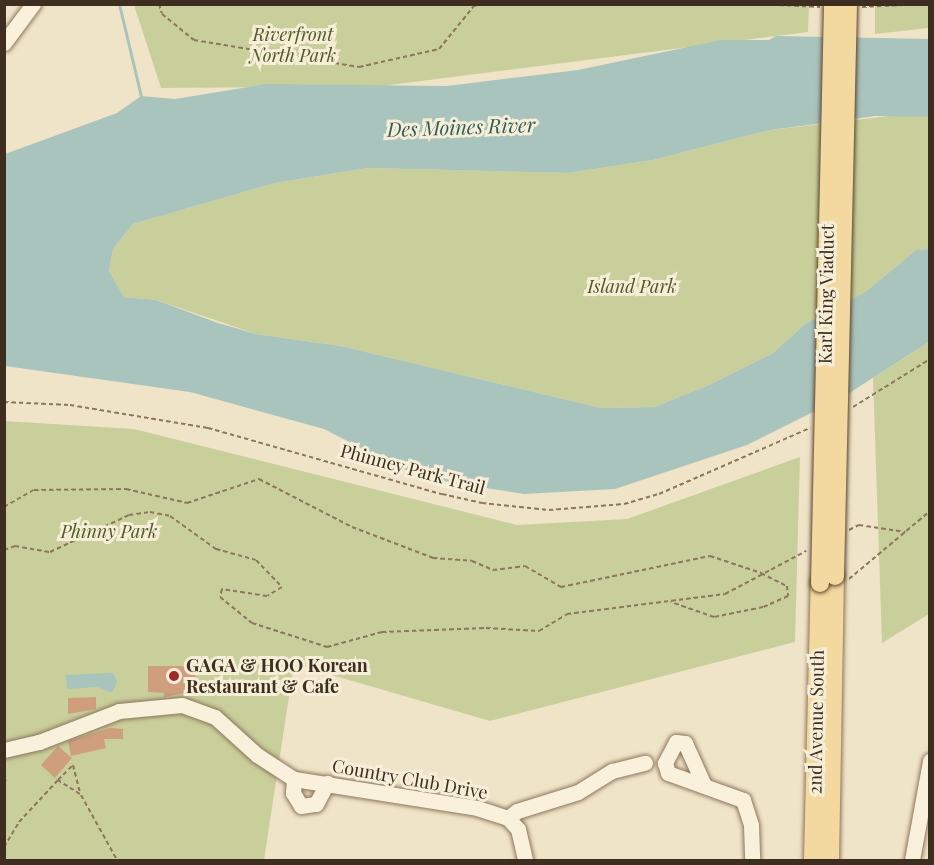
<!DOCTYPE html>
<html>
<head>
<meta charset="utf-8">
<style>
  body { margin:0 }
  #map { position:relative; width:934px; height:865px; overflow:hidden; background:#f0e4c8; font-family:"Playfair Display",serif }
  div>[style] { position:absolute }
  [style*='--x'] { left:calc(var(--x)*1px); top:calc(var(--y)*1px); width:calc(var(--w)*1px); rotate:calc(var(--a)*1deg) }
  .green>* { inset:0; background:#c9cf9b }
  .water>* { inset:0; background:#a9c4bc }
  .stream>* { height:3px; margin:-1.5px; padding:0 1.5px; transform-origin:1.5px; border-radius:1.5px; background:#a9c4bc }
  .building>* { inset:0; background:#cf9f7d }
  .path>* { height:2px; margin-top:-1px; transform-origin:0; background:repeating-linear-gradient(90deg,#8d765c 0 4.5px,transparent 0 7.5px) }
  .roads { filter:drop-shadow(0 0 2px #8d765c) drop-shadow(0 0 2px #8d765c) }
  .minor>* { height:15px; margin:-7.5px; padding:0 7.5px; transform-origin:7.5px; border-radius:7.5px; background:#faf1dc }
  .major>* { height:18px; margin:-9px; padding:0 9px; transform-origin:9px; border-radius:9px; background:#f3d9a0 }
  .bridges { filter:drop-shadow(0 0 2px #5b4430) drop-shadow(0 0 2px #5b4430) }
  .major-bridge>* { height:18px; margin:-9px; padding:0 9px; transform-origin:9px; border-radius:9px; background:#f3d9a0 }
  .dots>* { width:16px; height:16px; translate:-50% -50%; box-sizing:border-box; border:3px solid #f7eed8; border-radius:50% }
  span { translate:-50% -50%; white-space:nowrap; text-align:center; line-height:1.15; -webkit-text-stroke:6px #f7eed8; paint-order:stroke }
  .park-label { font-size:18px; color:#4d5a26; font-style:italic }
  .street-label { font-size:18px; color:#3d2e20 }
  .poi-label { font-size:18px; color:#3d2e20; font-weight:700 }
  .left { translate:0 -50%; text-align:left }
  .water-label { font-size:20px; color:#2f5d5a; font-style:italic }
  .frame { position:absolute; inset:0; border:6px solid #3d2e20; pointer-events:none }
</style>
</head>
<body>
<div id="map">
  <div class="green">
    <div style="clip-path:polygon(134px 5px,809px 5px,808px 32px,382px 86px,161px 88px)"></div>
    <div style="clip-path:polygon(875px 5px,929px 5px,929px 28px,875px 34px)"></div>
    <div style="clip-path:polygon(907px 114px,929px 117px,929px 249px,916px 250px,865px 292px,805px 324px,773px 353px,709px 385px,654px 407px,601px 408px,341px 346px,256px 334px,156px 300px,124px 297px,109px 271px,113px 249px,133px 224px,275px 183px,368px 168px,568px 173px,653px 160px,770px 130px)"></div>
    <div style="clip-path:polygon(929px 342px,929px 614px,882px 643px,873px 378px)"></div>
    <div style="clip-path:polygon(4px 421px,134px 429px,517px 525px,627px 519px,800px 457px,795px 642px,490px 721px,294px 664px,264px 860px,5px 860px)"></div>
  </div>
  <div class="water">
    <div style="clip-path:polygon(776px 36px,929px 39px,929px 117px,876px 116px,770px 130px,653px 160px,568px 173px,368px 168px,275px 183px,133px 224px,113px 249px,109px 271px,124px 297px,156px 300px,218px 323px,256px 334px,341px 346px,601px 408px,654px 407px,709px 385px,773px 353px,805px 324px,865px 292px,916px 250px,929px 249px,929px 342px,843px 397px,747px 445px,615px 489px,524px 494px,447px 482px,400px 468px,324px 429px,190px 392px,5px 366px,5px 154px,117px 113px,141px 96px,175px 99px,267px 84px,447px 86px,578px 70px,721px 40px,769px 40px)"></div>
    <div style="clip-path:polygon(113px 673px,117px 682px,112px 693px,97px 687px,67px 689px,66px 675px)"></div>
  </div>
  <div class="stream">
    <div style="--x:119;--y:4;--w:95;--a:76.6"></div>
  </div>
  <div class="building">
    <div style="clip-path:polygon(148px 666px,196px 666px,195px 691px,164px 697px,164px 693px,148px 692px)"></div>
    <div style="clip-path:polygon(96px 697px,96px 709px,68px 714px,68px 698px)"></div>
    <div style="clip-path:polygon(110px 728px,123px 729px,123px 739px,104px 739px,106px 748px,71px 756px,68px 741px)"></div>
    <div style="clip-path:polygon(58px 746px,72px 758px,55px 778px,41px 765px)"></div>
  </div>
  <div class="path">
    <div style="--x:159;--y:4;--w:10;--a:73"></div>
    <div style="--x:162;--y:14;--w:41;--a:39.1"></div>
    <div style="--x:194;--y:40;--w:167;--a:9.3"></div>
    <div style="--x:359;--y:67;--w:82;--a:-12.7"></div>
    <div style="--x:439;--y:49;--w:55;--a:-50.9"></div>
    <div style="--x:474;--y:6;--w:7;--a:-16"></div>
    <div style="--x:757;--y:4;--w:63;--a:2.7"></div>
    <div style="--x:862;--y:7;--w:62;--a:-2.8"></div>
    <div style="--x:4;--y:402;--w:66;--a:2.6"></div>
    <div style="--x:70;--y:405;--w:140;--a:9.5"></div>
    <div style="--x:208;--y:428;--w:243;--a:15.8"></div>
    <div style="--x:442;--y:494;--w:41;--a:12.7"></div>
    <div style="--x:482;--y:503;--w:67;--a:6"></div>
    <div style="--x:549;--y:510;--w:75;--a:-4.6"></div>
    <div style="--x:624;--y:504;--w:36;--a:-16"></div>
    <div style="--x:659;--y:494;--w:165;--a:-23.6"></div>
    <div style="--x:853;--y:407;--w:91;--a:-31.9"></div>
    <div style="--x:4;--y:507;--w:34;--a:-30"></div>
    <div style="--x:34;--y:490;--w:92;--a:-0.6"></div>
    <div style="--x:126;--y:489;--w:63;--a:12.9"></div>
    <div style="--x:187;--y:503;--w:76;--a:-18.4"></div>
    <div style="--x:259;--y:479;--w:105;--a:27.3"></div>
    <div style="--x:352;--y:527;--w:87;--a:20.9"></div>
    <div style="--x:433;--y:558;--w:39;--a:4"></div>
    <div style="--x:472;--y:561;--w:23;--a:23"></div>
    <div style="--x:493;--y:570;--w:32;--a:-7"></div>
    <div style="--x:525;--y:566;--w:42;--a:30.3"></div>
    <div style="--x:561;--y:587;--w:152;--a:-11.8"></div>
    <div style="--x:710;--y:556;--w:54;--a:18.4"></div>
    <div style="--x:761;--y:573;--w:29;--a:27"></div>
    <div style="--x:787;--y:586;--w:10;--a:84"></div>
    <div style="--x:788;--y:596;--w:27;--a:156"></div>
    <div style="--x:763;--y:607;--w:50;--a:168.5"></div>
    <div style="--x:714;--y:617;--w:46;--a:-160.8"></div>
    <div style="--x:849;--y:530;--w:11;--a:-27"></div>
    <div style="--x:859;--y:525;--w:47;--a:8.7"></div>
    <div style="--x:4;--y:550;--w:12;--a:-20"></div>
    <div style="--x:15;--y:546;--w:36;--a:10"></div>
    <div style="--x:50;--y:552;--w:87;--a:-25.1"></div>
    <div style="--x:129;--y:515;--w:21;--a:-8"></div>
    <div style="--x:150;--y:512;--w:20;--a:11"></div>
    <div style="--x:170;--y:516;--w:57;--a:35.7"></div>
    <div style="--x:216;--y:549;--w:41;--a:15.4"></div>
    <div style="--x:256;--y:560;--w:37;--a:46"></div>
    <div style="--x:282;--y:587;--w:17;--a:149"></div>
    <div style="--x:267;--y:596;--w:46;--a:-171.2"></div>
    <div style="--x:222;--y:589;--w:8;--a:104"></div>
    <div style="--x:220;--y:597;--w:41;--a:39.1"></div>
    <div style="--x:252;--y:623;--w:79;--a:17.7"></div>
    <div style="--x:327;--y:647;--w:57;--a:-15.3"></div>
    <div style="--x:382;--y:632;--w:104;--a:-2.2"></div>
    <div style="--x:486;--y:628;--w:53;--a:3.2"></div>
    <div style="--x:539;--y:631;--w:33;--a:-31"></div>
    <div style="--x:567;--y:614;--w:159;--a:-7.2"></div>
    <div style="--x:725;--y:594;--w:92;--a:-28"></div>
    <div style="--x:849;--y:579;--w:106;--a:-40"></div>
    <div style="--x:4;--y:779;--w:3;--a:45"></div>
    <div style="--x:81;--y:795;--w:74;--a:61"></div>
    <div style="--x:4;--y:847;--w:29;--a:-59"></div>
    <div style="--x:19;--y:822;--w:57;--a:-47.1"></div>
    <div style="--x:58;--y:780;--w:21;--a:-45"></div>
    <div style="--x:73;--y:765;--w:30;--a:76"></div>
    <div style="--x:80;--y:794;--w:26;--a:-148"></div>
  </div>
  <div class="roads">
    <div class="minor">
      <div style="--x:4;--y:43;--w:49;--a:-53.4"></div>
      <div style="--x:4;--y:750;--w:36;--a:-13"></div>
      <div style="--x:39;--y:742;--w:86;--a:-21.2"></div>
      <div style="--x:119;--y:711;--w:63;--a:-5.4"></div>
      <div style="--x:182;--y:705;--w:35;--a:20"></div>
      <div style="--x:215;--y:717;--w:57;--a:42.1"></div>
      <div style="--x:257;--y:755;--w:44;--a:33"></div>
      <div style="--x:294;--y:779;--w:185;--a:9"></div>
      <div style="--x:477;--y:808;--w:33;--a:18"></div>
      <div style="--x:508;--y:818;--w:15;--a:48"></div>
      <div style="--x:518;--y:829;--w:32;--a:77"></div>
      <div style="--x:294;--y:779;--w:14;--a:94"></div>
      <div style="--x:293;--y:793;--w:15;--a:58"></div>
      <div style="--x:301;--y:806;--w:15;--a:-8"></div>
      <div style="--x:316;--y:804;--w:24;--a:-62"></div>
      <div style="--x:704;--y:785;--w:46;--a:-114.3"></div>
      <div style="--x:685;--y:743;--w:9;--a:-174"></div>
      <div style="--x:676;--y:742;--w:24;--a:118"></div>
      <div style="--x:665;--y:763;--w:10;--a:73"></div>
      <div style="--x:668;--y:773;--w:80;--a:19.8"></div>
      <div style="--x:743;--y:800;--w:26;--a:72"></div>
      <div style="--x:751;--y:825;--w:35;--a:88"></div>
      <div style="--x:508;--y:818;--w:11;--a:-38"></div>
      <div style="--x:517;--y:811;--w:64;--a:-17.3"></div>
      <div style="--x:578;--y:792;--w:40;--a:-32"></div>
      <div style="--x:612;--y:771;--w:34;--a:-14"></div>
      <div style="--x:912;--y:860;--w:101;--a:-79.7"></div>
    </div>
    <div class="major">
      <div style="--x:813;--y:860;--w:277;--a:-88.6"></div>
      <div style="--x:830;--y:860;--w:284;--a:-89"></div>
    </div>
  </div>
  <div class="bridges">
    <div class="major-bridge">
      <div style="--x:835;--y:576;--w:572;--a:-88.7"></div>
      <div style="--x:820;--y:583;--w:579;--a:-88.71"></div>
    </div>
  </div>
  <div class="dots">
    <div style="left:174px;top:676px;background:#9e2a2b"></div>
  </div>
  <div class="park-label">
    <span style="left:293px;top:45px">Riverfront<br>North Park</span>
    <span style="left:632px;top:286px">Island Park</span>
    <span style="left:109px;top:531px">Phinny Park</span>
  </div>
  <div class="street-label">
    <span style="left:826px;top:294px;rotate:-89deg">Karl King Viaduct</span>
    <span style="left:413px;top:469px;rotate:15deg">Phinney Park Trail</span>
    <span style="left:816px;top:722px;rotate:-89deg">2nd Avenue South</span>
    <span style="left:410px;top:779px;rotate:10deg">Country Club Drive</span>
  </div>
  <div class="poi-label">
    <span class="left" style="left:186px;top:676px">GAGA &amp; HOO Korean<br>Restaurant &amp; Cafe</span>
  </div>
  <div class="water-label">
    <span style="left:461px;top:126px;rotate:-2deg">Des Moines River</span>
  </div>
  <div class="frame"></div>
</div>
</body>
</html>
